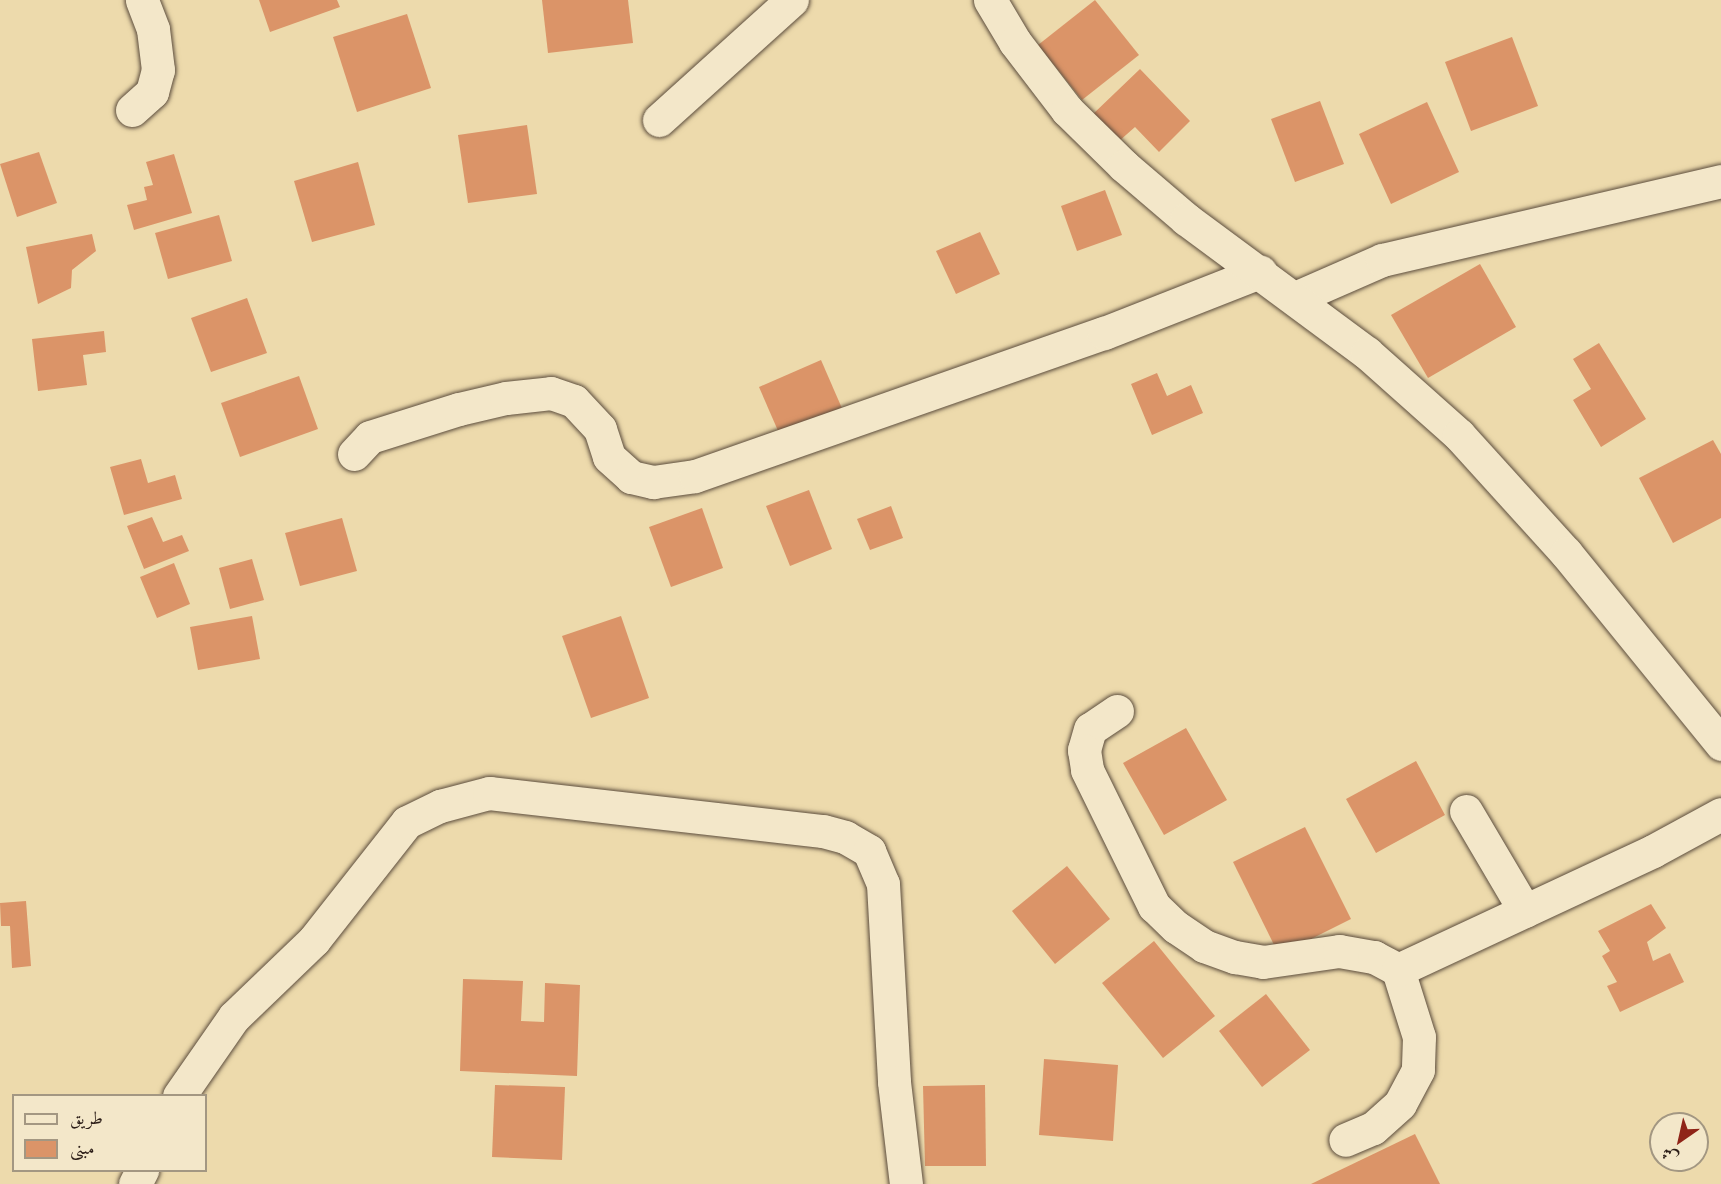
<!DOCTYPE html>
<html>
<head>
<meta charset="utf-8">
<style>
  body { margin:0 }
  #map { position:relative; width:1721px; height:1184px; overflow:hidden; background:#eddaac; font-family:"IM FELL DW Pica",Amiri,serif }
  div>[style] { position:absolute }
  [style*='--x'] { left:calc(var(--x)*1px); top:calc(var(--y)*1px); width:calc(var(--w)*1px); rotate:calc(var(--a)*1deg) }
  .building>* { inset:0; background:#db9468 }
  .roads { filter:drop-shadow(0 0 2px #5c4d3d) drop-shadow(0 0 2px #5c4d3d) }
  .street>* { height:33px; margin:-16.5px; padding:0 16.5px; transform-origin:16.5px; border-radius:16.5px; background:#f3e7c9 }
  .secondary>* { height:33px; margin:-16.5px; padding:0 16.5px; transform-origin:16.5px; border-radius:16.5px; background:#f3e7c9 }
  span { translate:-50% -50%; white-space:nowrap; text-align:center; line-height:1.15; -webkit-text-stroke:4.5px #f3e7c9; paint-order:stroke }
  .legend { position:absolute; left:12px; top:1094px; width:195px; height:78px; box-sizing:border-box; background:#f3e7c9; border:2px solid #a39782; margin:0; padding:8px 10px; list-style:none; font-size:18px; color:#2c1e18 }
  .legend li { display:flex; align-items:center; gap:12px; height:30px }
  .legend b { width:30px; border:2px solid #a39782 }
  .north { position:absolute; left:1649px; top:1112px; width:60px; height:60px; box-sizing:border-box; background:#f3e7c9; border:2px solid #a39782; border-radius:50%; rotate:214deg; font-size:16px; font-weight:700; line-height:24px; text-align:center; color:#2c1e18 }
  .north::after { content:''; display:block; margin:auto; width:21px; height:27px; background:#8f2418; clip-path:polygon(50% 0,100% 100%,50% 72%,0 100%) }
</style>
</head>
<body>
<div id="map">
  <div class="building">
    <div style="clip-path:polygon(259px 0,337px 0,340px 7px,270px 32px)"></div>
    <div style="clip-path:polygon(542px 0,628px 0,633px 43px,548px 53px)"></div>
    <div style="clip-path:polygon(1095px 0,1139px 55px,1082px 100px,1038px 45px)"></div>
    <div style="clip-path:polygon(407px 14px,431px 88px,357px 112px,333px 37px)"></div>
    <div style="clip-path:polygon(1512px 37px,1538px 106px,1471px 131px,1445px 62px)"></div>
    <div style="clip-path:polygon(1140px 69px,1190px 121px,1159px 152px,1135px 127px,1118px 142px,1092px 115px)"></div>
    <div style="clip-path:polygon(1320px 101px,1344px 164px,1295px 182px,1271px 119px)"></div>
    <div style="clip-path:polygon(1427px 102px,1459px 172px,1391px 204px,1359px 134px)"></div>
    <div style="clip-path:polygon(527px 125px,537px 194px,468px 203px,458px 135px)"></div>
    <div style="clip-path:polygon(39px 152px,57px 203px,17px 217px,0 164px)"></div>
    <div style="clip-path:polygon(174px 154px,192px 213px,134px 230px,127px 205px,147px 200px,144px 187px,153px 185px,146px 162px)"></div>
    <div style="clip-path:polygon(358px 162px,375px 225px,312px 242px,294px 181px)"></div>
    <div style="clip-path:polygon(1105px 190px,1122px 235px,1077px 251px,1061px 206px)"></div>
    <div style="clip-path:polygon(219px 215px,232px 261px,168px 279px,155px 233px)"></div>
    <div style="clip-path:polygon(980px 232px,1000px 274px,956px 294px,936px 251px)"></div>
    <div style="clip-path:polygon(92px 234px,96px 251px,72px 270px,71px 288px,38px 304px,26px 247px)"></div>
    <div style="clip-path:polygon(1480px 264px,1516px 327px,1428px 378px,1391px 315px)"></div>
    <div style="clip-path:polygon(247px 298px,267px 353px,211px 372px,191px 318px)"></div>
    <div style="clip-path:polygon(104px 331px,106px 352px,83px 355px,87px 385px,38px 391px,32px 339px)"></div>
    <div style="clip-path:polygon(1599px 343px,1646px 419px,1601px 447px,1573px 400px,1591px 389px,1573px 359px)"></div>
    <div style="clip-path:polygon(821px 360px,844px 413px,782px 440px,759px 387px)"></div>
    <div style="clip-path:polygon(1157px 373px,1167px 396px,1191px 385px,1203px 413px,1152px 435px,1131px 384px)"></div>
    <div style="clip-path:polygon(299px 376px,318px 429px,240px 457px,221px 403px)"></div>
    <div style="clip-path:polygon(1713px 440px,1721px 454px,1721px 518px,1673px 543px,1639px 478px)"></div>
    <div style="clip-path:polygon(141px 459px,148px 483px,175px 475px,182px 499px,124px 515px,110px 467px)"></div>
    <div style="clip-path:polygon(809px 490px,832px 549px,790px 566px,766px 506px)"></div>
    <div style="clip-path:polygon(891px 506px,903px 538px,870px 550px,857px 519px)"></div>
    <div style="clip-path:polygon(702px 508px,723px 568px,671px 587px,649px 527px)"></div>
    <div style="clip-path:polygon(152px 517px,163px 542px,182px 535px,189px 551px,144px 569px,127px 526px)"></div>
    <div style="clip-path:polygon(342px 518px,357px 571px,300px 586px,285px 533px)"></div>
    <div style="clip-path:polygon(252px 559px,264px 600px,230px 609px,219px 568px)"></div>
    <div style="clip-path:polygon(174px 563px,190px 604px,157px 618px,140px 577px)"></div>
    <div style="clip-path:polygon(252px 616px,260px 659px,198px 670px,190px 627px)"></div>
    <div style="clip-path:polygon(621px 616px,649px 698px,591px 718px,562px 636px)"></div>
    <div style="clip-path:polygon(1186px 728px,1227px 800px,1164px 835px,1123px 763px)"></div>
    <div style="clip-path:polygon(1416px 761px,1445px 815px,1376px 853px,1346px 799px)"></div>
    <div style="clip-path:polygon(1305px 827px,1351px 919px,1279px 955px,1233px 862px)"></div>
    <div style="clip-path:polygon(1067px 866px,1110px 919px,1055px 964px,1012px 911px)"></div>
    <div style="clip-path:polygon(26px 901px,31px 966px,12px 968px,10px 926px,1px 926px,0 903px)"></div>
    <div style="clip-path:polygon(1651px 904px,1666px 928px,1647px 942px,1653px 961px,1670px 953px,1684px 982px,1620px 1012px,1607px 986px,1617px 982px,1602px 956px,1610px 951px,1598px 931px)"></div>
    <div style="clip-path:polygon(1154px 941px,1215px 1016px,1163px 1058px,1102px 983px)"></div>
    <div style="clip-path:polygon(463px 979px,523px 981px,521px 1021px,544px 1022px,545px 983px,580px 985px,577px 1076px,460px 1071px)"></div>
    <div style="clip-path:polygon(1266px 994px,1310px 1050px,1262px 1087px,1219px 1031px)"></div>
    <div style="clip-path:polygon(1044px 1059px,1118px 1065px,1113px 1141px,1039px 1135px)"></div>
    <div style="clip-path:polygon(495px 1085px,565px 1087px,562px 1160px,492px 1157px)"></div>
    <div style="clip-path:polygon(985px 1085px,986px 1166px,925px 1166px,923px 1086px)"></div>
    <div style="clip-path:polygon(1415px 1134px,1440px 1184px,1311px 1184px)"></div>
  </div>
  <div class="roads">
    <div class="street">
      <div style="--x:132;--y:110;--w:27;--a:-42"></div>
      <div style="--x:152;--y:92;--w:23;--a:-75"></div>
      <div style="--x:158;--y:70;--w:41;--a:-97"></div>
      <div style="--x:153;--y:29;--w:31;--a:-111"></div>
      <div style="--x:659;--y:120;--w:179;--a:-42.1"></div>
      <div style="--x:1295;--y:298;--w:95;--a:-23.6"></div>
      <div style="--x:1382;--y:260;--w:348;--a:-13.1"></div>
      <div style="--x:354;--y:454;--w:23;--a:-47"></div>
      <div style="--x:370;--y:437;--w:93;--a:-17.5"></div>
      <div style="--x:459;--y:409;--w:48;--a:-13.2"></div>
      <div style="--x:506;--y:398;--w:45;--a:-6.3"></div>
      <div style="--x:551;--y:393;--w:24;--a:19"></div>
      <div style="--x:574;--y:401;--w:38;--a:47"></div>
      <div style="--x:600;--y:429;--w:29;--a:72"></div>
      <div style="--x:609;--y:457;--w:30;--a:42"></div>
      <div style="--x:631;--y:477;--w:23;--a:13"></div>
      <div style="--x:653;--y:482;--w:42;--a:-8.1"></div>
      <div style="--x:695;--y:476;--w:433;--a:-19.3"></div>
      <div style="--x:1104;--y:333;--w:168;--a:-21.4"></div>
      <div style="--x:1117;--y:711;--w:32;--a:146"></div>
      <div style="--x:1090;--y:729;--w:22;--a:106"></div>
      <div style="--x:1084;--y:750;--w:20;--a:81"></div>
      <div style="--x:1087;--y:770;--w:152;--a:63.8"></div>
      <div style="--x:1154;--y:906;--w:30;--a:44"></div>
      <div style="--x:1176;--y:927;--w:34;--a:34"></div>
      <div style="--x:1204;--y:946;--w:33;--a:20"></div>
      <div style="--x:1235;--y:957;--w:28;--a:10"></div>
      <div style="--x:1263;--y:962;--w:77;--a:-8.2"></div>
      <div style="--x:1339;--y:951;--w:36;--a:10"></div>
      <div style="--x:1374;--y:957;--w:27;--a:28"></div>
      <div style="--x:1398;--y:970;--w:70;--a:72.6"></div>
      <div style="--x:1419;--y:1037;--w:33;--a:92"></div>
      <div style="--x:1418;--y:1070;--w:38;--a:118"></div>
      <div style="--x:1400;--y:1104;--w:36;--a:138"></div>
      <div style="--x:1373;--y:1128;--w:30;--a:157"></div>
      <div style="--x:1466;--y:811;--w:116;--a:59.5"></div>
      <div style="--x:1398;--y:970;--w:281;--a:-25"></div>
      <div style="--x:1653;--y:851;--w:77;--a:-28.6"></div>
      <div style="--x:179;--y:1096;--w:96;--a:-55.2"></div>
      <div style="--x:234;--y:1017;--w:111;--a:-43.9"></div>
      <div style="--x:314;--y:940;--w:150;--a:-51.8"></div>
      <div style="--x:407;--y:822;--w:37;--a:-26"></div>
      <div style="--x:440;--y:806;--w:51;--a:-14.9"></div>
      <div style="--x:489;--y:793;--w:336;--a:6.5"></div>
      <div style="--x:823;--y:831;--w:23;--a:15"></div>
      <div style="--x:845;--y:837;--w:28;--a:30"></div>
      <div style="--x:869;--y:851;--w:36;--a:67"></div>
      <div style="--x:883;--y:884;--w:198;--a:86.8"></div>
      <div style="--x:894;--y:1082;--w:103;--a:83.3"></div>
      <div style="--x:135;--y:1184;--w:16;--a:-63"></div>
    </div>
    <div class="secondary">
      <div style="--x:990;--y:0;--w:49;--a:59.2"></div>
      <div style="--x:1015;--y:42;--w:86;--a:52.6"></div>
      <div style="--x:1067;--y:110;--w:80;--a:44.5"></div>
      <div style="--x:1124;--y:166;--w:82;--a:40.5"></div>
      <div style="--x:1186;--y:219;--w:225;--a:36.5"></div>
      <div style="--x:1367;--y:353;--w:123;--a:41.7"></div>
      <div style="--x:1459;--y:435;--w:159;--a:47.8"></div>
      <div style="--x:1566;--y:553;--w:246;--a:50.9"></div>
    </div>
  </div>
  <ul class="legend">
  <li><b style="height:8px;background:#f3e7c9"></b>طريق</li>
  <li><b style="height:16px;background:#db9468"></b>مبنى</li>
  </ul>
  <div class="north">ش</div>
</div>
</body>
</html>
